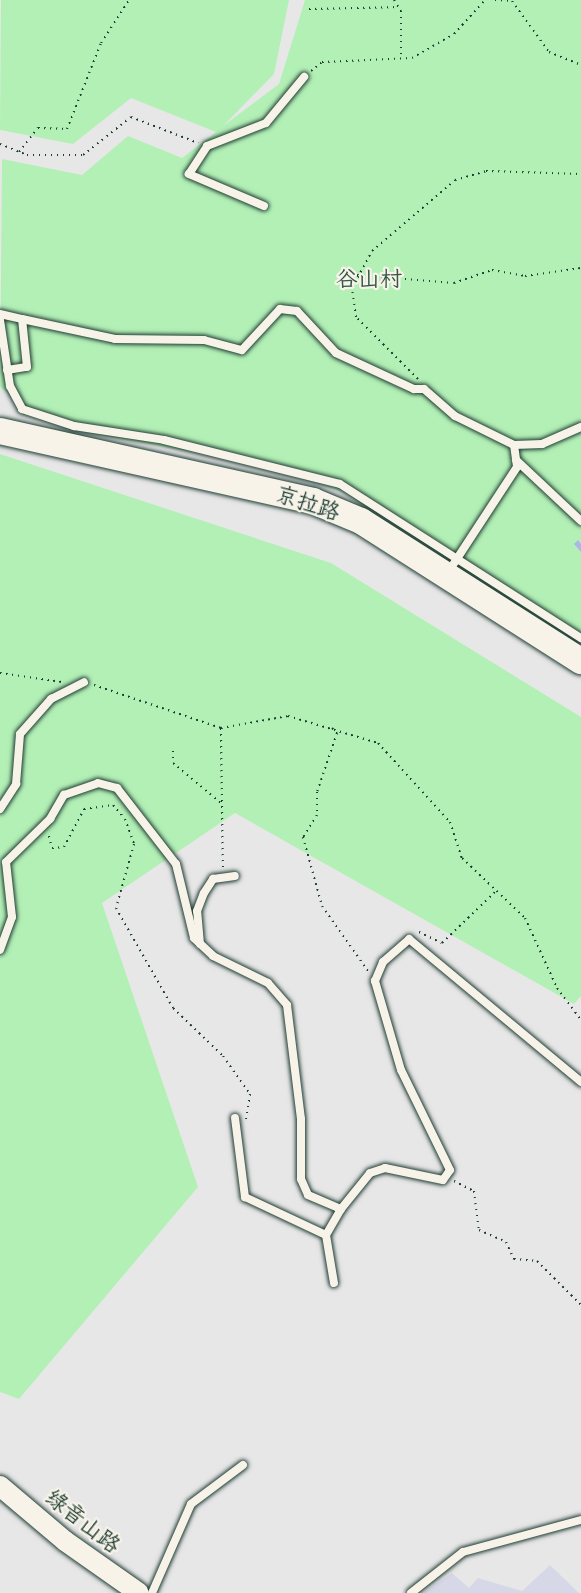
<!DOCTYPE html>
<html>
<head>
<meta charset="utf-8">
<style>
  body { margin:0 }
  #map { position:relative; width:581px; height:1593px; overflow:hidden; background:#e8e7e8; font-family:Sriracha,"LXGW WenKai TC",sans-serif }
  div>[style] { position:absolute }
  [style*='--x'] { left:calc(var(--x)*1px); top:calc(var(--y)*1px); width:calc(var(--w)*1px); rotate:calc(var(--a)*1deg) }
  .built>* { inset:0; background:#d7d8e7 }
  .green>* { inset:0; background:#b3f0b6 }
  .building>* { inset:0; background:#aeb6e6 }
  .path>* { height:2px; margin-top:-1px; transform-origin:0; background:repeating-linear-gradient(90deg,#1f3d34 0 1.5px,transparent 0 6px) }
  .roads { filter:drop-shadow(0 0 2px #1f3d34) drop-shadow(0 0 2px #1f3d34) }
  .service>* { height:8px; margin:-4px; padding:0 4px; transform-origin:4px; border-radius:4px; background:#f7f3e8 }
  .tertiary>* { height:20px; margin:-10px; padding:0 10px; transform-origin:10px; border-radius:10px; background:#f7f3e8 }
  .trunk>* { height:26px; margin:-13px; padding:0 13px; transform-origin:13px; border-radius:13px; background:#f7f3e8 }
  span { translate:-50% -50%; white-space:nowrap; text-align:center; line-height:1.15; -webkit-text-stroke:4.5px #f7f3e8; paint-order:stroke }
  .park-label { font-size:22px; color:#355848 }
  .street-label { font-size:22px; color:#1f3d34 }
</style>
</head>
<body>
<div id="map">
  <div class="built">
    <div style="clip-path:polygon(550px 1565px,579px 1593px,423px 1593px,452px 1573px,469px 1588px,478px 1578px,522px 1591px)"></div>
  </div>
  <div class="green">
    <div style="clip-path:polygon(1px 0,289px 0,274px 74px,223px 126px,279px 84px,305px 0,581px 0,581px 641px,494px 591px,344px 492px,265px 466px,69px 429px,37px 416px,0 387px,2px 159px,82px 175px,128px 136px,182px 158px,216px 132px,131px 98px,73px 144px,0 130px)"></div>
    <div style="clip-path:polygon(0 454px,331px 563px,581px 717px,581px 996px,574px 1004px,235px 813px,102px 903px,198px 1187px,19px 1399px,0 1392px)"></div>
  </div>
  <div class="building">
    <div style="clip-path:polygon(578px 540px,581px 544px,581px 552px,574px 544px)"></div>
  </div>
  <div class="path">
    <div style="--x:394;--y:0;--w:13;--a:58"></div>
    <div style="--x:401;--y:11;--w:48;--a:90"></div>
    <div style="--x:495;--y:0;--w:17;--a:3"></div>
    <div style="--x:512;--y:1;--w:63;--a:54"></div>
    <div style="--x:549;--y:52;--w:35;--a:22"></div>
    <div style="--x:309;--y:9;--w:89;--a:-1.3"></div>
    <div style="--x:311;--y:71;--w:14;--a:-39"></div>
    <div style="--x:322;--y:62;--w:90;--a:-2.5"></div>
    <div style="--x:412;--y:58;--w:48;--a:-29.7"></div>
    <div style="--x:454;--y:34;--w:46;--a:-47.6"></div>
    <div style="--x:0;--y:144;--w:29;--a:22"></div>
    <div style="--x:27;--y:155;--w:56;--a:0"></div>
    <div style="--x:83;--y:155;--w:61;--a:-38.4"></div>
    <div style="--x:131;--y:117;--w:72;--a:21.2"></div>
    <div style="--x:19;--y:152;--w:31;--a:-52"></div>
    <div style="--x:38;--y:128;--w:29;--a:2"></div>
    <div style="--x:67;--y:129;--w:92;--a:-68.4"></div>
    <div style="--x:101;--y:43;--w:51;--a:-56.9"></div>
    <div style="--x:357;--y:275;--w:97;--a:4.7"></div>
    <div style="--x:454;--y:283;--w:40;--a:-18.9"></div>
    <div style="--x:492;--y:270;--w:34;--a:10"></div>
    <div style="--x:525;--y:276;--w:57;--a:-8.1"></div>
    <div style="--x:418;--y:379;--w:88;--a:-135"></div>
    <div style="--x:356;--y:317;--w:29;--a:-98"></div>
    <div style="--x:352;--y:288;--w:42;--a:-61.6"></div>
    <div style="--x:372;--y:251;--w:109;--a:-40.5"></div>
    <div style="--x:455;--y:180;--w:32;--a:-16"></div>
    <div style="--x:486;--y:171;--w:95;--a:1.8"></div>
    <div style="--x:0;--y:673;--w:63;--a:8.3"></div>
    <div style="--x:94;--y:685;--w:134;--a:18.7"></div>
    <div style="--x:221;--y:728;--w:68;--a:-10.2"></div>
    <div style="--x:288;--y:716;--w:94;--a:16.7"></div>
    <div style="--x:378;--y:743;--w:107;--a:47.7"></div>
    <div style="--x:450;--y:822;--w:38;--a:72"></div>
    <div style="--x:462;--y:858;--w:87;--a:43.6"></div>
    <div style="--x:525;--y:918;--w:77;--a:65.4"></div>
    <div style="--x:557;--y:988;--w:40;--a:53"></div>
    <div style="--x:221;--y:728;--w:140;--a:89.2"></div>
    <div style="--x:332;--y:728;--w:7;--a:45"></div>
    <div style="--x:337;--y:733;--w:62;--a:108.7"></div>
    <div style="--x:317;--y:792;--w:23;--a:90"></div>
    <div style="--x:317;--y:815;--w:26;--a:122"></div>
    <div style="--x:303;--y:837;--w:72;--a:74.6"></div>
    <div style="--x:322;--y:906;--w:80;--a:54.7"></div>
    <div style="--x:173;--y:751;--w:12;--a:90"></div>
    <div style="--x:173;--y:763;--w:62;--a:39.8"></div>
    <div style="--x:49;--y:836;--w:12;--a:76"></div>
    <div style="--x:52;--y:848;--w:12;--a:-5"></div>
    <div style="--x:64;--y:847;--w:43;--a:-62.2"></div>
    <div style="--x:84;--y:809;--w:29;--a:-8"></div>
    <div style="--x:113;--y:805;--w:18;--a:49"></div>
    <div style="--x:125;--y:819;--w:27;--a:70"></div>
    <div style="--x:134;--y:844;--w:66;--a:105.7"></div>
    <div style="--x:116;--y:908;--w:115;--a:60.3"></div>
    <div style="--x:173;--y:1008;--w:69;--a:43.8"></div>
    <div style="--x:223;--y:1056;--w:47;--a:54.6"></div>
    <div style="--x:250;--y:1094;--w:26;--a:99"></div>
    <div style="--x:419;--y:932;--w:25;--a:26"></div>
    <div style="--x:442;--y:943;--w:76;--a:-43.9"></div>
    <div style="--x:454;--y:1181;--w:22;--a:27"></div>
    <div style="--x:474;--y:1191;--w:39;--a:83"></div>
    <div style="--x:479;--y:1230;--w:30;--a:24"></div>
    <div style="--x:506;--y:1242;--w:19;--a:65"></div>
    <div style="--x:514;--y:1259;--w:23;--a:5"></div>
    <div style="--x:537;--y:1261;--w:62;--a:45"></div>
  </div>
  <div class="roads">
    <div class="service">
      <div style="--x:264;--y:206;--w:82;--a:-156.9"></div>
      <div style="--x:189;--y:174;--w:33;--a:-57"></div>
      <div style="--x:207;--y:146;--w:63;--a:-21.3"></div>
      <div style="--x:266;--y:123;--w:60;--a:-50.4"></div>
      <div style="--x:0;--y:314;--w:23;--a:13"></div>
      <div style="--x:0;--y:320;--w:67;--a:81.4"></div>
      <div style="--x:10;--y:386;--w:26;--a:62"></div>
      <div style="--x:22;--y:409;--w:55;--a:18.1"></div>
      <div style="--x:74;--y:426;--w:91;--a:8.8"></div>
      <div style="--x:164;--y:440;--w:181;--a:14"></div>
      <div style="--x:340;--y:484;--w:286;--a:32.6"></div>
      <div style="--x:7;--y:370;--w:20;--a:-9"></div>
      <div style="--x:27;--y:367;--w:48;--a:-95.9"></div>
      <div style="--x:22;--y:319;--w:95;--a:12.1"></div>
      <div style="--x:115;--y:339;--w:89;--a:0.6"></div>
      <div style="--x:204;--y:340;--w:39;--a:15"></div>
      <div style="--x:242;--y:350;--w:56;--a:-47.2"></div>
      <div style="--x:280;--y:309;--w:17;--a:7"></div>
      <div style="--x:297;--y:311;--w:57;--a:47.1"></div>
      <div style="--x:336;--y:353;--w:86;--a:24.8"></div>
      <div style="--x:414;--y:389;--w:10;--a:0"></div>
      <div style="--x:424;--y:389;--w:41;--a:41.1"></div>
      <div style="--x:455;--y:416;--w:66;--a:26.2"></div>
      <div style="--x:514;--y:445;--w:22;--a:82"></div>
      <div style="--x:517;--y:467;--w:124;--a:123.2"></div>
      <div style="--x:514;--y:445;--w:28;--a:-2"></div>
      <div style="--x:542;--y:444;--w:43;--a:-23.6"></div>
      <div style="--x:516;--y:460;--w:89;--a:43.2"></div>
      <div style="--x:0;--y:809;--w:30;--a:-57"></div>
      <div style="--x:16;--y:784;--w:50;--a:-85.4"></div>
      <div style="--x:20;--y:734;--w:47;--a:-48.5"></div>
      <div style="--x:51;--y:699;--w:37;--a:-27"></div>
      <div style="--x:200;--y:944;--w:33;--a:-95"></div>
      <div style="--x:197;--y:911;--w:19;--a:-69"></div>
      <div style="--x:204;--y:893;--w:17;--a:-57"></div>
      <div style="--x:213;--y:879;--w:22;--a:-8"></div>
      <div style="--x:0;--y:950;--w:35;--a:-70"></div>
      <div style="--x:12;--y:917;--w:55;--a:-96.2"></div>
      <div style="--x:6;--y:862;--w:62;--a:-44.3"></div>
      <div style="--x:50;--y:819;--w:28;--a:-60"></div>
      <div style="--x:64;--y:795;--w:36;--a:-19"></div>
      <div style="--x:98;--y:783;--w:20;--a:15"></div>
      <div style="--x:117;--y:788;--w:96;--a:52.2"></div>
      <div style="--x:176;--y:864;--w:76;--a:76.3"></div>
      <div style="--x:194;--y:938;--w:26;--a:43"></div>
      <div style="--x:213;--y:956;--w:61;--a:26.1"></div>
      <div style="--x:268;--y:983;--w:29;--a:49"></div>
      <div style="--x:287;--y:1005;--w:115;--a:83"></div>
      <div style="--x:301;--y:1119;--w:60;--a:90"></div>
      <div style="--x:301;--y:1179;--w:17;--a:66"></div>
      <div style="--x:308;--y:1195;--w:36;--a:23"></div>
      <div style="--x:341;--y:1209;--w:46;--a:-51.1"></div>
      <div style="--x:370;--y:1173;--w:16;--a:-18"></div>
      <div style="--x:385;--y:1168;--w:59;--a:11.7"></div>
      <div style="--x:443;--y:1180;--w:12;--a:-55"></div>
      <div style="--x:450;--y:1170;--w:111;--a:-116.1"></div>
      <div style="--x:401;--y:1070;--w:93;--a:-106.3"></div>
      <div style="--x:375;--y:981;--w:21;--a:-67"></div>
      <div style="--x:383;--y:962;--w:35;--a:-41"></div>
      <div style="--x:409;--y:939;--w:224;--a:39.7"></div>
      <div style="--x:235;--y:1118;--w:80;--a:82.8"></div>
      <div style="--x:245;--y:1197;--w:89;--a:25.1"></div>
      <div style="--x:334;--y:1283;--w:49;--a:-99.5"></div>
      <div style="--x:326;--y:1235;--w:30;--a:-60"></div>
      <div style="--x:152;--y:1593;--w:97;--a:-66.3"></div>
      <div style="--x:191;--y:1504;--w:65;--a:-36.9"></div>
      <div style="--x:411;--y:1593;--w:66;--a:-38.3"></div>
      <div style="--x:463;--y:1552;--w:122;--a:-15.2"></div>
    </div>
    <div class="tertiary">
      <div style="--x:0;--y:1486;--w:85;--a:40.2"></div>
      <div style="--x:65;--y:1541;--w:90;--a:35.1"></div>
    </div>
    <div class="trunk">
      <div style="--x:0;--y:431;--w:321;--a:12.6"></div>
      <div style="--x:313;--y:501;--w:52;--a:22.6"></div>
      <div style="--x:361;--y:521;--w:261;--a:32.5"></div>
    </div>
  </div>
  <div class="park-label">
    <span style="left:369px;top:279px">谷山村</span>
  </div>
  <div class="street-label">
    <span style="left:308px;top:503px;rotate:18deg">京拉路</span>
    <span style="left:83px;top:1521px;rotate:38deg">绿音山路</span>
  </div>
</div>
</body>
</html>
